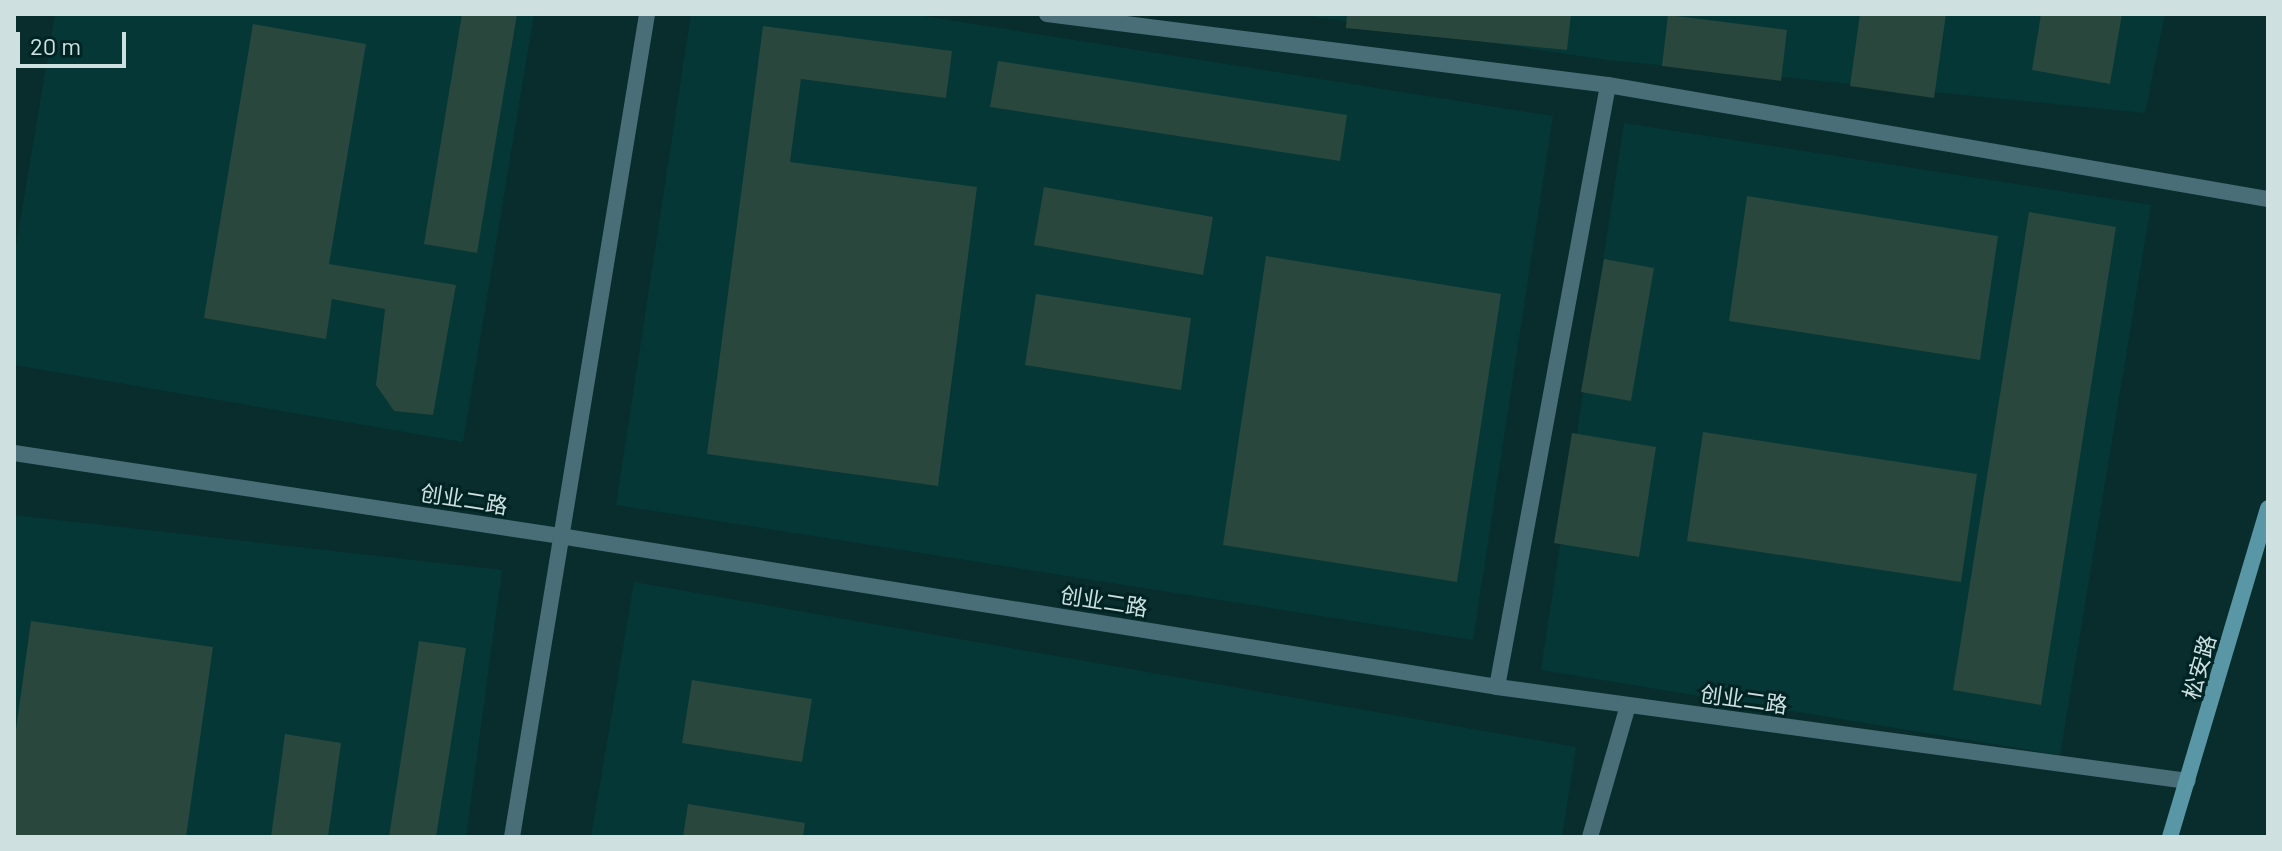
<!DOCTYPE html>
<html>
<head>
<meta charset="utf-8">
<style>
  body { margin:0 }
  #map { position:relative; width:2282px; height:851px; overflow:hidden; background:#092d2c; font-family:Barlow,"Noto Sans SC",sans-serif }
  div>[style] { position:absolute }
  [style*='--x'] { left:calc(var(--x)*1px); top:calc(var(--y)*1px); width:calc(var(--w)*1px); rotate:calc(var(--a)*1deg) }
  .built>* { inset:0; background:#043736 }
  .building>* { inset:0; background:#2a473d }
  .service>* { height:16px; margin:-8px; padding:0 8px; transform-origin:8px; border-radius:8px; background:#496e78 }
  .minor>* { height:16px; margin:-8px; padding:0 8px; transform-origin:8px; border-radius:8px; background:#496e78 }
  .secondary>* { height:16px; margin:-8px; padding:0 8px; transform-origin:8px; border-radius:8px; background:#5996a6 }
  span { translate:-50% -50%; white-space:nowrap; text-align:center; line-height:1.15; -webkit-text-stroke:6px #002323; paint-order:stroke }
  .street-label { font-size:22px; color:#cee0e0 }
  .frame { position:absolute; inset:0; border:16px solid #cee0e0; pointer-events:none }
  .scale { position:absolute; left:16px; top:32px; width:110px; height:36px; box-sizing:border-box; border:4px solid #cee0e0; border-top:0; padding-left:10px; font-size:24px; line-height:28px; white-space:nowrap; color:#cee0e0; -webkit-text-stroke:6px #002323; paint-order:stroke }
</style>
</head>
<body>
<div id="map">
  <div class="built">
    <div style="clip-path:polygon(55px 14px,534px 14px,463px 442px,14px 365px,14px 257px)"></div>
    <div style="clip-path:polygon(691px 14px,911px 14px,1553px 116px,1473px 640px,616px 505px)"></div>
    <div style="clip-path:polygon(1297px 14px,2165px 14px,2145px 113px,1607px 60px)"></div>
    <div style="clip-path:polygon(1624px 123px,2151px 205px,2060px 755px,1541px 670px)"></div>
    <div style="clip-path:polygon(14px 515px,502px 570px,466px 837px,14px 837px)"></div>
    <div style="clip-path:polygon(634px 582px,1576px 747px,1562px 837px,591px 837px)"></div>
  </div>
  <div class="building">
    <div style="clip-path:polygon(462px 14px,517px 14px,477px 253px,424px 244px)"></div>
    <div style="clip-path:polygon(1347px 14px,1571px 14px,1567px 50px,1346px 28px)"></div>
    <div style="clip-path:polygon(1860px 14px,1946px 14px,1934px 98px,1850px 86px)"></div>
    <div style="clip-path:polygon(2041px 14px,2122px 14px,2110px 84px,2032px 70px)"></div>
    <div style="clip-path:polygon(1668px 15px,1787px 30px,1781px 81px,1662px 66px)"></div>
    <div style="clip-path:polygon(253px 24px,366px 44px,329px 264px,456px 285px,433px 415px,394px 411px,376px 385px,385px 309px,332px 299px,326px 339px,204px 318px)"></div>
    <div style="clip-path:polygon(763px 26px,952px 51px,946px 98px,801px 79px,790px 162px,977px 187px,938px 486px,707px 454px)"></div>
    <div style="clip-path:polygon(998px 61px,1347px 115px,1340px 161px,990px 107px)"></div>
    <div style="clip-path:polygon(1044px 187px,1213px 217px,1203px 275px,1034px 245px)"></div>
    <div style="clip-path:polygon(1747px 196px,1998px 236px,1980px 360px,1729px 321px)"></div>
    <div style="clip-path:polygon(2029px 212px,2116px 227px,2041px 705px,1953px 690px)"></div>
    <div style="clip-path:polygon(1266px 256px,1501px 294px,1457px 582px,1223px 545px)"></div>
    <div style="clip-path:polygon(1604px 259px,1654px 268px,1631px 401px,1581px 392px)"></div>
    <div style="clip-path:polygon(1036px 294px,1191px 318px,1181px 390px,1025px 365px)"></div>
    <div style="clip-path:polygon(1703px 432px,1977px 474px,1961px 582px,1687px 541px)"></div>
    <div style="clip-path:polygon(1572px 433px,1656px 447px,1639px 557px,1554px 543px)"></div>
    <div style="clip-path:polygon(31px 621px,213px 647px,186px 837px,14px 837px,14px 744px)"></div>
    <div style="clip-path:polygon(419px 641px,466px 648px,436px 837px,389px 837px)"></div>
    <div style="clip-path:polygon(692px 680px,812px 699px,802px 762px,682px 743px)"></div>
    <div style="clip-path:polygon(285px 734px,341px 743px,328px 837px,271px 837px)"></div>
    <div style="clip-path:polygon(688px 804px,805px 823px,803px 837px,683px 837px)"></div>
  </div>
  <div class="service">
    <div style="--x:1047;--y:14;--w:565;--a:7.21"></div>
    <div style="--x:1608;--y:85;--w:670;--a:9.8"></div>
    <div style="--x:1497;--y:687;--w:612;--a:-79.55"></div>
    <div style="--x:1590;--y:837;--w:137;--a:-73.9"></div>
  </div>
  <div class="minor">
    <div style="--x:14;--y:453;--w:552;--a:8.64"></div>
    <div style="--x:560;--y:536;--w:949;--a:9.15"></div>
    <div style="--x:1497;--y:687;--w:697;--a:7.75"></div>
    <div style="--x:512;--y:837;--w:834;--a:-80.68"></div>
  </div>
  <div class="secondary">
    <div style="--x:2170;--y:837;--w:343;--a:-73.4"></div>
  </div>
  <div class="street-label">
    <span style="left:464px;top:499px;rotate:9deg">创业二路</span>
    <span style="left:1104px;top:601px;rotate:9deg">创业二路</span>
    <span style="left:2199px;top:667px;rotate:-74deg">松安路</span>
    <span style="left:1744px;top:699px;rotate:8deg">创业二路</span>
  </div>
  <div class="frame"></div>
  <div class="scale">20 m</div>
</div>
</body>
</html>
